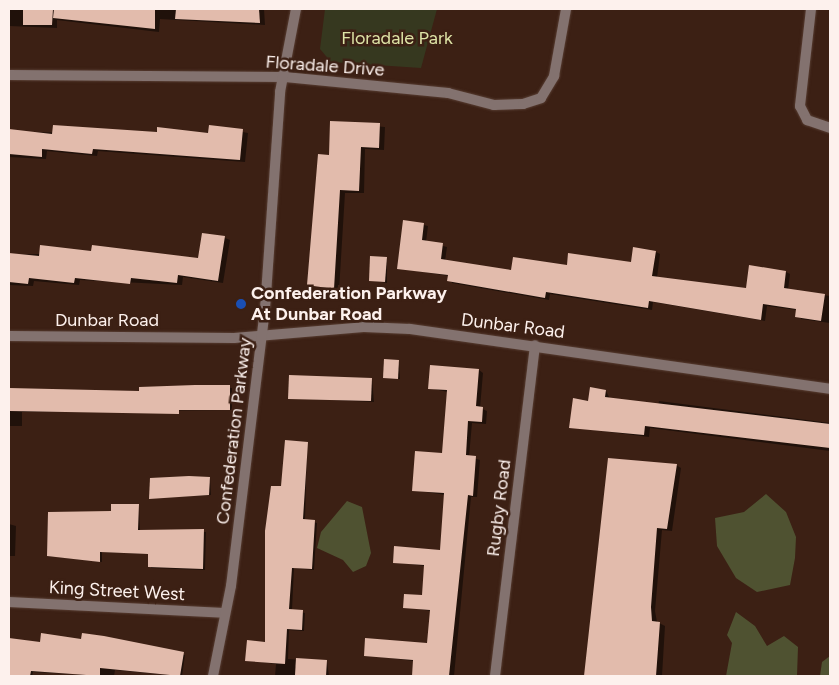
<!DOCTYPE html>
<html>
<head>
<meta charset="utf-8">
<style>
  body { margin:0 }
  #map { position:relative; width:839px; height:685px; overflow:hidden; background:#3c2014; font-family:Figtree,sans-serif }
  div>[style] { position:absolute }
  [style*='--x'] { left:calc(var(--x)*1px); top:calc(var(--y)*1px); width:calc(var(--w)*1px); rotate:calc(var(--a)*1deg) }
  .green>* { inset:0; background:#36381f }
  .forest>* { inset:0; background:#4f5231 }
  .shadow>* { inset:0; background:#0007 }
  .building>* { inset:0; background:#e2bbac }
  .roads { filter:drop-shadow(0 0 1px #573d32) drop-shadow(0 0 1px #573d32) }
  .minor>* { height:10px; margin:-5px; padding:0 5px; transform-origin:5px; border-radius:5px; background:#83726f }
  .tertiary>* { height:10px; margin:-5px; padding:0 5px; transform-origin:5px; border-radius:5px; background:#83726f }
  .dots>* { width:14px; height:14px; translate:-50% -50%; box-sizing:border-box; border:2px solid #3c2014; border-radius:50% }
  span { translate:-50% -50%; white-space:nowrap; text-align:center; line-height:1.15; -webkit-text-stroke:5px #3c2014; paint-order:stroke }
  .park-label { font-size:18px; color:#dee3a6 }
  .street-label { font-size:18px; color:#fdf1ed }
  .poi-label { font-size:18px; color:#fdf1ed; font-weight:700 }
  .left { translate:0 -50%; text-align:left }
  .frame { position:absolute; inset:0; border:10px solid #fdf1ed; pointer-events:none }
</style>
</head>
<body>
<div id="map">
  <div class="green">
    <div style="clip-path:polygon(325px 9px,437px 9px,421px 68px,331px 62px,320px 49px)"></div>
  </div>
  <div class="forest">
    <div style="clip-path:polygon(766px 494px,786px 512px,796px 537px,795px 558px,790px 585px,757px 592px,736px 578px,717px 546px,715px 518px,744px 512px)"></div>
    <div style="clip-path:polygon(347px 501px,362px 507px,371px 553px,366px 566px,353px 572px,343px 560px,317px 548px,321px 532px)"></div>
    <div style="clip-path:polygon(736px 612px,755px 626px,767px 646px,784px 636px,798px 647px,797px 676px,726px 676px,732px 643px,727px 635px)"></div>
    <div style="clip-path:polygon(830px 656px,830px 676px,820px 676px,822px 662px)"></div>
  </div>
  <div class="shadow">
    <div style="clip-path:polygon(9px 9px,264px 9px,265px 25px,160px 19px,159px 32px,57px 20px,57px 28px,9px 26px)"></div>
    <div style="clip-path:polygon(331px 122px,385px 127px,384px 150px,365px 149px,364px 193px,345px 193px,339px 291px,308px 284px,330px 156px)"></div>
    <div style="clip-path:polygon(210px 126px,248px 133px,245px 162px,98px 151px,97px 156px,47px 151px,46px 159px,9px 157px,9px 132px,209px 134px)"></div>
    <div style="clip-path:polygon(405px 221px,428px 226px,426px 242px,447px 247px,445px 261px,512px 271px,632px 263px,656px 252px,660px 254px,657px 278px,747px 289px,786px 272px,790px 274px,788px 290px,830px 296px,830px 323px,801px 319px,797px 310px,767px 306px,765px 321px,653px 302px,652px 310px,550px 294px,549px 300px,452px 283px,449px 276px,398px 268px)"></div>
    <div style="clip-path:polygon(225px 238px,230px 240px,223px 283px,183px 277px,182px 285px,80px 280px,79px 285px,34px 281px,33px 286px,9px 285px,9px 255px,92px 252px,199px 259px)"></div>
    <div style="clip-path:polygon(387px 259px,387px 283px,370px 280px)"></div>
    <div style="clip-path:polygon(399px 361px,400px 379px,386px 378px)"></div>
    <div style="clip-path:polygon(479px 370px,483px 373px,480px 408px,487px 411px,486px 424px,472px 423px,469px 457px,480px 460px,477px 497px,471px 497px,454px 676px,413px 676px,414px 661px,365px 655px,429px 644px,431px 611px,405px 607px,423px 597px,425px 566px,394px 562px,441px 551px,446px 495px,413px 490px,443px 455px,448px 392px,429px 388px)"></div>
    <div style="clip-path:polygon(372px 379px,374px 402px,289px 398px)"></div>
    <div style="clip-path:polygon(232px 388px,232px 410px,22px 412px,22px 426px,9px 426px,9px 389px,140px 392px)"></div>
    <div style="clip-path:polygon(606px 391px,610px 399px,658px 406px,659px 401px,830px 423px,830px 451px,650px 428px,649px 437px,570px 427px,589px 402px)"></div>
    <div style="clip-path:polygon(307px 443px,305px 520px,317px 523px,314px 570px,294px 568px,292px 610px,305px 613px,304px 631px,289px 630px,288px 659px,327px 662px,329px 676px,275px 676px,276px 664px,247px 660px,266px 643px,283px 488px)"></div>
    <div style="clip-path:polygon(676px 465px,681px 468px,672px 531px,662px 530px,655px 611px,657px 622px,665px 626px,662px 676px,585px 676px,596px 602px)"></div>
    <div style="clip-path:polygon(210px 478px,211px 495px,150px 498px)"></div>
    <div style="clip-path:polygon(139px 506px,140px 531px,206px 532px,205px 570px,151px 568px,150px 554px,102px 552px,102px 562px,48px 556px,112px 512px)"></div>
    <div style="clip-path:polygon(9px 524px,16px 526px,15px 556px,9px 556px)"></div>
    <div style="clip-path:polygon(11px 640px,41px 644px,185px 655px,182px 676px,115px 670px,114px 676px,33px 672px,32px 676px,9px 676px)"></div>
  </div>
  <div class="building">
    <div style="clip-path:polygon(23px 9px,53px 9px,52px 25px,23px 25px)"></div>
    <div style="clip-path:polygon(54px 9px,155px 9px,155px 29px,53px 18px)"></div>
    <div style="clip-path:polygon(176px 9px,259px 9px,260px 23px,175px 19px)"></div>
    <div style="clip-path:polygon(330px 121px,380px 123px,379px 148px,361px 147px,359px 191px,340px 190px,334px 289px,307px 285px,318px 154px,329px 155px)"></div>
    <div style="clip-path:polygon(53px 125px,157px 132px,157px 127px,208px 133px,209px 125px,243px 129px,240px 160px,93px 149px,92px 154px,42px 149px,42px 157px,9px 154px,9px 129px,52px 134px)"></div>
    <div style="clip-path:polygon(403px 220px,424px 223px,422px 240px,443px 243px,441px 259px,511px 270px,513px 257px,567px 265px,568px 253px,631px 262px,633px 247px,656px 251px,652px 276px,746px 288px,749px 265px,786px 271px,784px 288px,825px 294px,821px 321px,795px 317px,796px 309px,763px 304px,761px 320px,649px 301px,648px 308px,546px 292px,545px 298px,447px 281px,448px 275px,397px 269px)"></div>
    <div style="clip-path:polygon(202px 233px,225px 236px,218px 281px,178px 275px,177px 283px,131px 278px,130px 284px,75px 278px,74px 283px,29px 278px,28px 284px,9px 282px,9px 253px,39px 256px,40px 245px,91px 251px,92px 245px,198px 258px)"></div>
    <div style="clip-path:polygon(370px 256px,387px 257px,385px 282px,369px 281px)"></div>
    <div style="clip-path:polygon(384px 359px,399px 360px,398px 379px,383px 378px)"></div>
    <div style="clip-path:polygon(430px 365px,479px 369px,476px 406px,483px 407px,482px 422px,468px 421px,466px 455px,476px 456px,473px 496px,468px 495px,449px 676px,412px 676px,413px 660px,364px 656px,365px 638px,427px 643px,430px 610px,403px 608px,404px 594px,422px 595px,424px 565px,393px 563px,394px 546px,440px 550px,444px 493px,412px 491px,415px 451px,442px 453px,447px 390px,428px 389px)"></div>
    <div style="clip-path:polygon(289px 375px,372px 378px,371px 401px,288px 399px)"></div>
    <div style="clip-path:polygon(195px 385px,230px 385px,230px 410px,179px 410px,179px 414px,9px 411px,9px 388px,139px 391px,139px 387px)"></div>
    <div style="clip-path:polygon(590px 387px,606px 390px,605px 397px,830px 424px,830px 448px,645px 426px,644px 435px,569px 428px,573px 398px,588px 401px)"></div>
    <div style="clip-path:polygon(285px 440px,308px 442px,303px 519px,315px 520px,312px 569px,292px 568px,289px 609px,303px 610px,302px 630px,287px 629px,285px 664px,245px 661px,247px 640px,265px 642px,265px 531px,271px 486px,281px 486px)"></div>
    <div style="clip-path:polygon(608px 458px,677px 464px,667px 529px,657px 528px,651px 607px,652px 621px,660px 622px,656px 676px,584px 676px)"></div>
    <div style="clip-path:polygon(189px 476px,210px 477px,209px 495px,149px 499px,150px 478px)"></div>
    <div style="clip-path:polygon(111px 504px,139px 504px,138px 530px,204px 529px,203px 569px,148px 567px,148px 554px,100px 552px,100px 562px,47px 556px,48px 512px,111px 511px)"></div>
    <div style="clip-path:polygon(41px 633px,81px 639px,82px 633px,104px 636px,184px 652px,180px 676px,100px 668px,100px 676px,31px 671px,30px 676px,9px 676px,9px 638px,40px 642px)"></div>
    <div style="clip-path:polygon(296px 658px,327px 660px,326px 676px,295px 675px)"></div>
  </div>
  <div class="roads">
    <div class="minor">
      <div style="--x:811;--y:9;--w:98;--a:96.5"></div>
      <div style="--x:800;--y:106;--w:16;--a:63"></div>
      <div style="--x:807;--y:120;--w:24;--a:19"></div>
      <div style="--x:9;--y:75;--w:276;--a:0.4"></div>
      <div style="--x:285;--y:77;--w:164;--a:5.6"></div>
      <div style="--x:448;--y:93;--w:48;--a:14.6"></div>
      <div style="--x:494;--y:105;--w:29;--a:-2"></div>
      <div style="--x:523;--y:104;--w:19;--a:-18"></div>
      <div style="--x:541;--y:98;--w:26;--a:-59"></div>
      <div style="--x:554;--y:76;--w:68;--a:-79.8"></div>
      <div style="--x:9;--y:336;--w:225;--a:0.5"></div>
      <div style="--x:234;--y:338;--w:130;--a:-4.8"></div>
      <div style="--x:364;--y:327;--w:46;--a:2.5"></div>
      <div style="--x:410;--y:329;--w:424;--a:8.1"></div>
      <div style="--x:9;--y:602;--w:215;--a:2.9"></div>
      <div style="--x:495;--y:676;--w:333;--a:-83.1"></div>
    </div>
    <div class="tertiary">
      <div style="--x:213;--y:676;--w:92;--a:-78.7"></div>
      <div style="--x:231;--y:586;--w:279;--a:-83"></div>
      <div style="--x:265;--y:309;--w:218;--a:-86"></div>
      <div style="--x:280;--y:92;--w:85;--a:-79.1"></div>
    </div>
  </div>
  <div class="dots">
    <div style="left:241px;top:304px;background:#1a4fb4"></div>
  </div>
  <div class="park-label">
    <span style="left:397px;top:38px">Floradale Park</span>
  </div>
  <div class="street-label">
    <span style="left:325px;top:66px;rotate:4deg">Floradale Drive</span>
    <span style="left:107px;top:320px">Dunbar Road</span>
    <span style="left:513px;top:326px;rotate:7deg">Dunbar Road</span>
    <span style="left:234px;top:431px;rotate:-83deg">Confederation Parkway</span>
    <span style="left:499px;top:508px;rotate:-83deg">Rugby Road</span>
    <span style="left:117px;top:591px;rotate:3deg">King Street West</span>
  </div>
  <div class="poi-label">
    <span class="left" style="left:251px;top:304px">Confederation Parkway<br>At Dunbar Road</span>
  </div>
  <div class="frame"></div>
</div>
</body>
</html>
